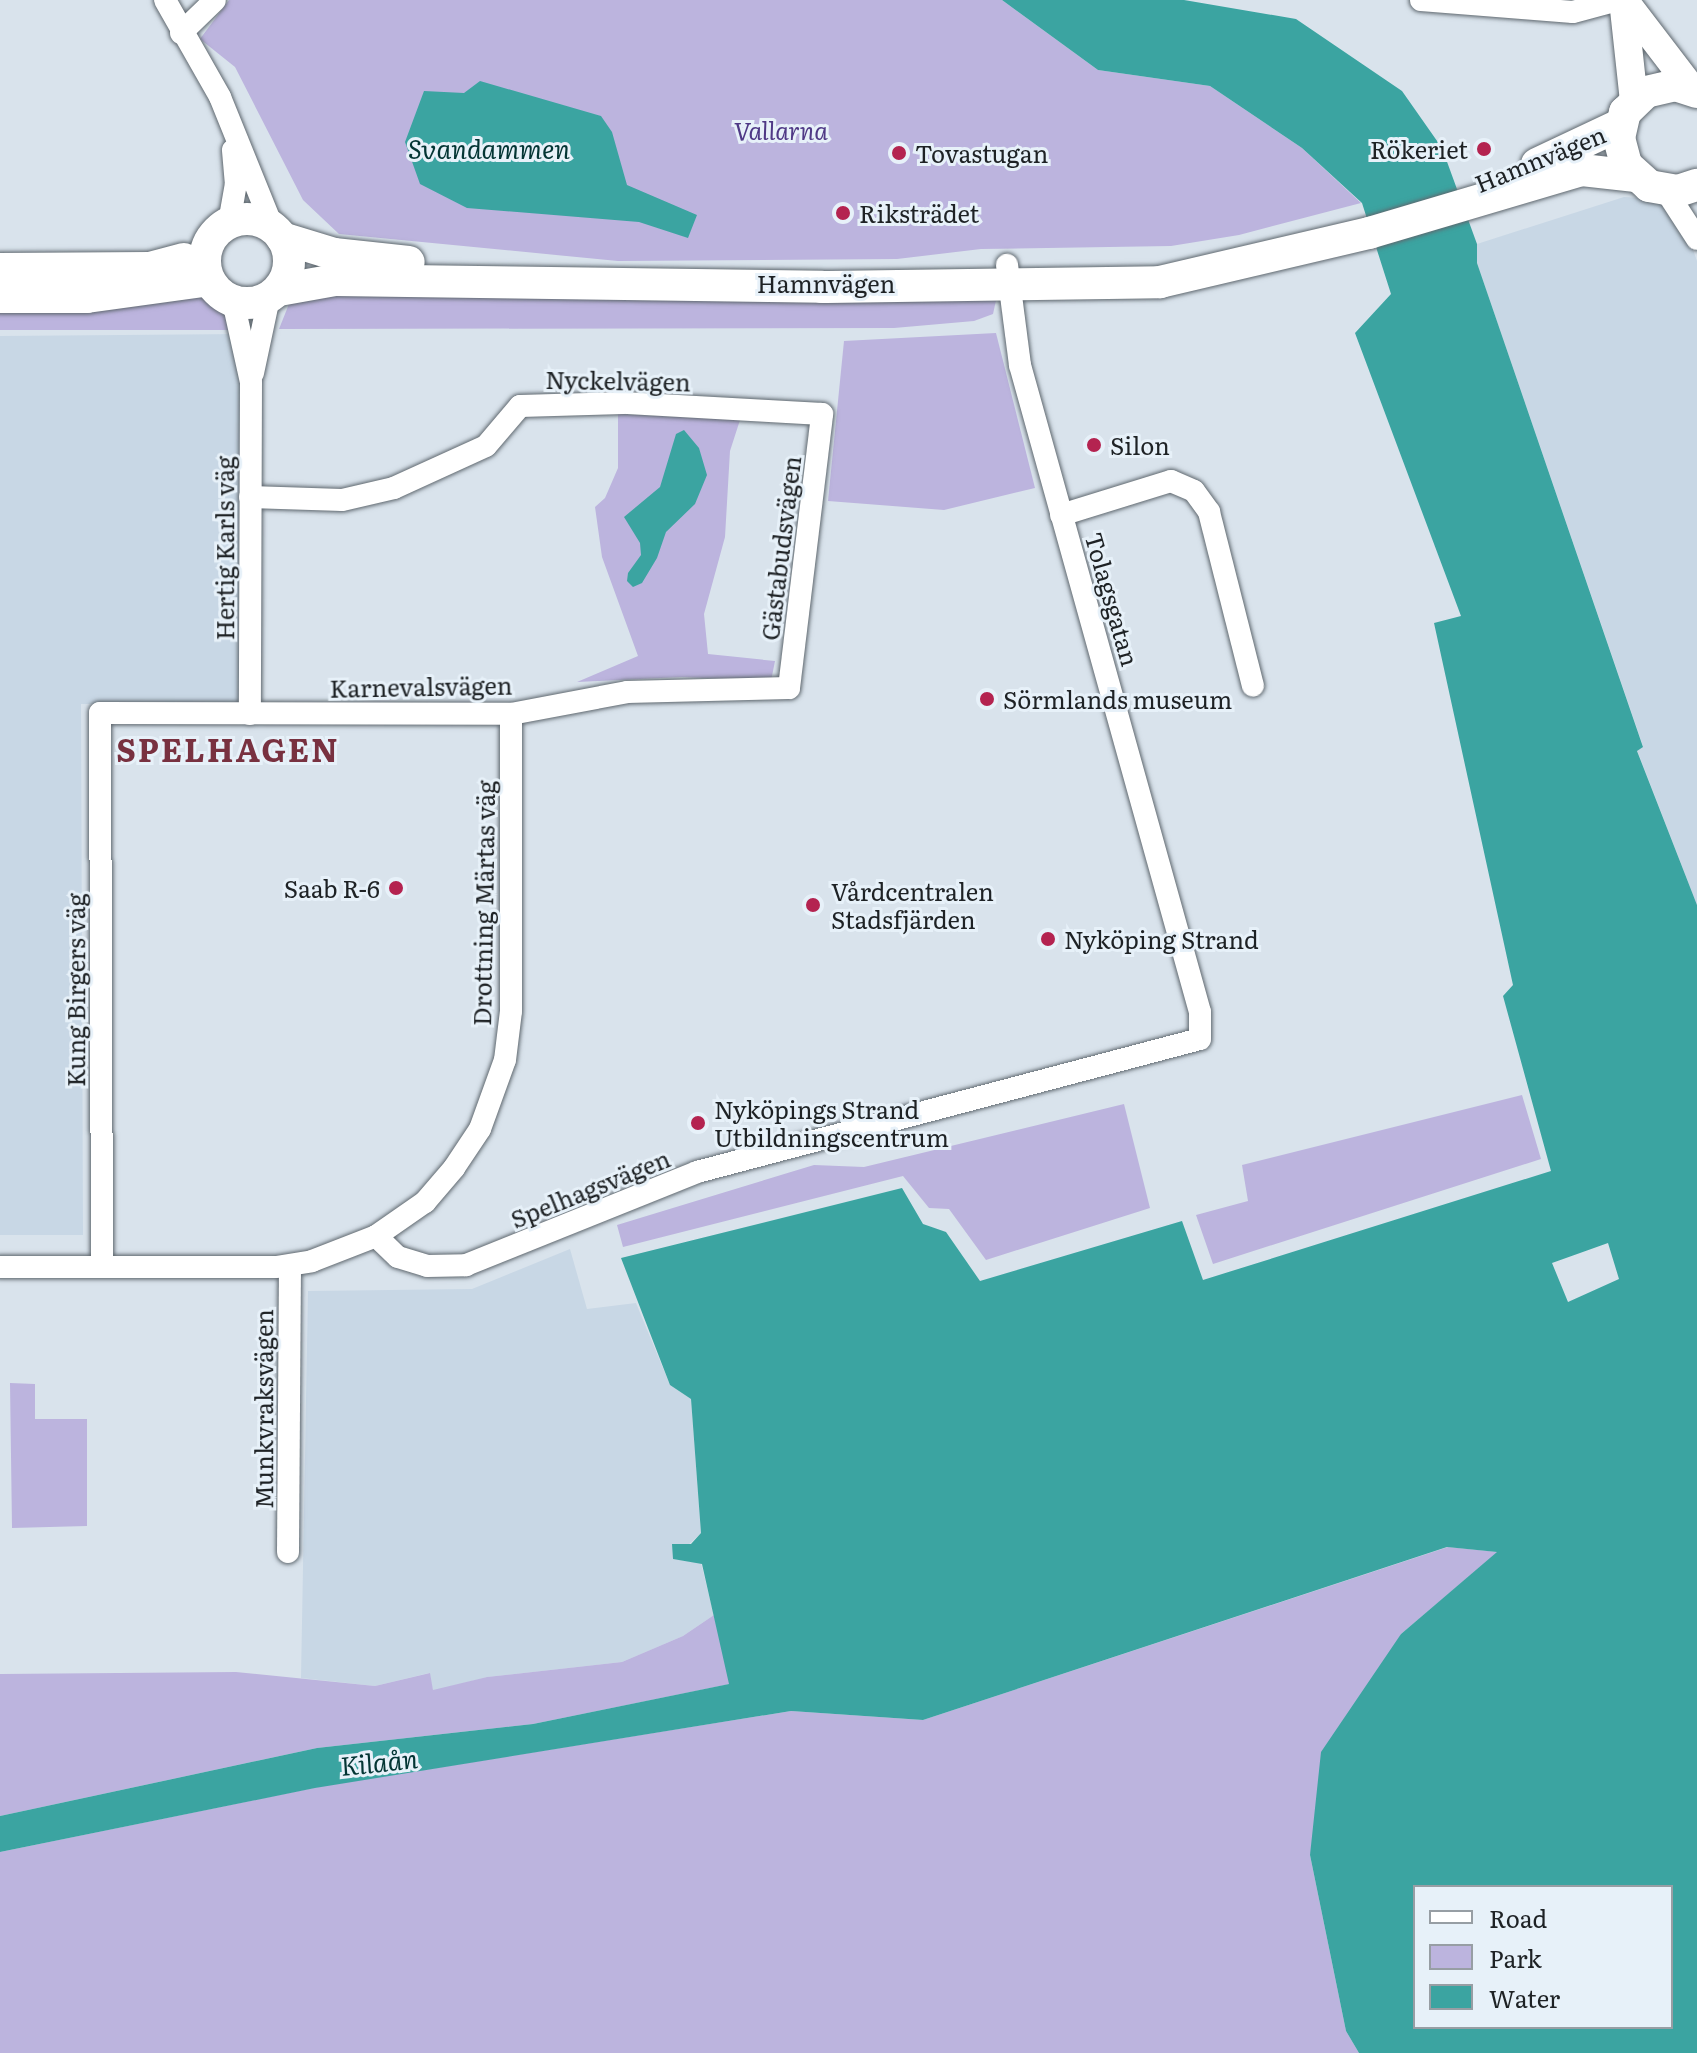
<!DOCTYPE html>
<html>
<head>
<meta charset="utf-8">
<style>
  body { margin:0 }
  #map { position:relative; width:1697px; height:2053px; overflow:hidden; background:#d9e3ec; font-family:Literata,serif }
  div>[style] { position:absolute }
  [style*='--x'] { left:calc(var(--x)*1px); top:calc(var(--y)*1px); width:calc(var(--w)*1px); rotate:calc(var(--a)*1deg) }
  .built>* { inset:0; background:#c8d7e5 }
  .green>* { inset:0; background:#bcb4de }
  .water>* { inset:0; background:#3ba4a1 }
  .roads { filter:drop-shadow(0 0 2px #5f686f) drop-shadow(0 0 2px #5f686f) }
  .minor>* { height:22px; margin:-11px; padding:0 11px; transform-origin:11px; border-radius:11px; background:#fff }
  .tertiary>* { height:28px; margin:-14px; padding:0 14px; transform-origin:14px; border-radius:14px; background:#fff }
  .secondary>* { height:32px; margin:-16px; padding:0 16px; transform-origin:16px; border-radius:16px; background:#fff }
  .secondary>.ring { margin:-16px; padding:0; box-sizing:content-box; background:none; border:32px solid #fff; border-radius:50% }
  .dots>* { width:22px; height:22px; translate:-50% -50%; box-sizing:border-box; border:4px solid #e7f1f9; border-radius:50% }
  span { translate:-50% -50%; white-space:nowrap; text-align:center; line-height:1.15; -webkit-text-stroke:6px #e7f1f9; paint-order:stroke }
  .park-label { font-size:24px; color:#4f3986; font-style:italic }
  .poi-label { font-size:24px; color:#1e2225 }
  .right { translate:-100% -50%; text-align:right }
  .left { translate:0 -50%; text-align:left }
  .street-label { font-size:24px; color:#1e2225 }
  .water-label { font-size:26px; color:#033534; font-style:italic }
  .district-label { font-size:32px; color:#783140; font-weight:700; letter-spacing:2px }
  .legend { position:absolute; left:1413px; top:1885px; width:260px; height:144px; box-sizing:border-box; background:#e7f1f9; border:2px solid #979ea4; margin:0; padding:10px 14px; list-style:none; font-size:24px; color:#1e2225 }
  .legend li { display:flex; align-items:center; gap:16px; height:40px }
  .legend b { width:40px; border:2px solid #979ea4 }
</style>
</head>
<body>
<div id="map">
  <div class="built">
    <div style="clip-path:polygon(1624px 197px,1656px 199px,1667px 206px,1686px 230px,1697px 261px,1697px 905px,1637px 750px,1643px 746px,1477px 263px,1477px 244px)"></div>
    <div style="clip-path:polygon(244px 334px,239px 703px,81px 704px,83px 1235px,0 1235px,0 336px)"></div>
    <div style="clip-path:polygon(570px 1249px,587px 1309px,636px 1303px,670px 1385px,691px 1399px,701px 1533px,673px 1559px,701px 1563px,714px 1615px,683px 1636px,622px 1662px,487px 1677px,433px 1691px,429px 1673px,375px 1686px,301px 1678px,308px 1291px,472px 1289px)"></div>
  </div>
  <div class="green">
    <div style="clip-path:polygon(229px 0,1002px 0,1098px 70px,1210px 86px,1302px 148px,1361px 203px,1239px 235px,1171px 246px,981px 249px,897px 259px,618px 261px,339px 234px,303px 200px,235px 67px,200px 39px)"></div>
    <div style="clip-path:polygon(307px 290px,997px 296px,993px 314px,974px 321px,894px 328px,279px 329px,289px 304px)"></div>
    <div style="clip-path:polygon(210px 293px,229px 308px,241px 330px,0 330px,0 309px)"></div>
    <div style="clip-path:polygon(996px 333px,1035px 488px,944px 510px,828px 501px,844px 341px)"></div>
    <div style="clip-path:polygon(618px 414px,740px 420px,730px 451px,725px 537px,704px 614px,708px 654px,775px 661px,771px 681px,682px 677px,577px 682px,638px 656px,602px 557px,595px 507px,605px 498px,618px 468px)"></div>
    <div style="clip-path:polygon(1522px 1095px,1541px 1159px,1213px 1264px,1196px 1215px,1248px 1201px,1242px 1165px)"></div>
    <div style="clip-path:polygon(1124px 1104px,1150px 1208px,986px 1260px,949px 1209px,929px 1208px,903px 1176px,623px 1247px,617px 1225px,814px 1165px,864px 1167px)"></div>
    <div style="clip-path:polygon(10px 1383px,35px 1384px,35px 1419px,87px 1419px,87px 1526px,12px 1528px)"></div>
    <div style="clip-path:polygon(1448px 1547px,1498px 1552px,1401px 1634px,1310px 1855px,1346px 2031px,1359px 2053px,0 2053px,0 1852px,323px 1786px,791px 1711px,923px 1720px)"></div>
    <div style="clip-path:polygon(714px 1615px,730px 1684px,533px 1724px,317px 1748px,0 1816px,0 1674px,236px 1672px,375px 1686px,430px 1673px,433px 1690px,487px 1677px,622px 1662px,683px 1636px)"></div>
  </div>
  <div class="water">
    <div style="clip-path:polygon(evenodd,1002px 0,1184px 0,1296px 19px,1402px 91px,1442px 148px,1477px 244px,1477px 263px,1643px 747px,1637px 751px,1697px 905px,1697px 2053px,1359px 2053px,1346px 2031px,1310px 1855px,1321px 1752px,1401px 1634px,1497px 1552px,1447px 1547px,923px 1720px,791px 1711px,315px 1788px,0 1852px,0 1816px,317px 1748px,533px 1724px,729px 1684px,702px 1564px,673px 1559px,672px 1544px,691px 1544px,701px 1533px,691px 1399px,670px 1385px,621px 1258px,902px 1188px,923px 1224px,946px 1232px,980px 1281px,1182px 1221px,1203px 1280px,1551px 1171px,1503px 996px,1513px 985px,1434px 623px,1461px 616px,1355px 333px,1391px 294px,1362px 203px,1302px 148px,1210px 86px,1098px 70px,1002px 0,1608px 1243px,1619px 1279px,1568px 1302px,1552px 1263px,1608px 1243px,1002px 0,1415px 1887px,1671px 1887px,1671px 2027px,1415px 2027px,1415px 1887px)"></div>
    <div style="clip-path:polygon(480px 81px,601px 116px,612px 132px,627px 185px,697px 215px,688px 238px,639px 222px,467px 208px,420px 184px,405px 142px,424px 91px,464px 93px)"></div>
    <div style="clip-path:polygon(684px 430px,699px 448px,707px 475px,695px 504px,666px 532px,657px 558px,642px 583px,633px 587px,627px 581px,628px 573px,641px 555px,640px 543px,624px 517px,660px 487px,676px 434px)"></div>
  </div>
  <div class="roads">
    <div class="minor">
      <div style="--x:165;--y:0;--w:112;--a:60.4"></div>
      <div style="--x:220;--y:97;--w:141;--a:68"></div>
      <div style="--x:1421;--y:0;--w:152;--a:4.5"></div>
      <div style="--x:1573;--y:12;--w:47;--a:-14.9"></div>
      <div style="--x:181;--y:33;--w:47;--a:-44.1"></div>
      <div style="--x:1666;--y:191;--w:57;--a:57.1"></div>
      <div style="--x:229;--y:223;--w:39;--a:-80"></div>
      <div style="--x:236;--y:185;--w:35;--a:-95"></div>
      <div style="--x:233;--y:301;--w:83;--a:77.5"></div>
      <div style="--x:251;--y:382;--w:332;--a:90.2"></div>
      <div style="--x:253;--y:373;--w:77;--a:-78"></div>
      <div style="--x:1061;--y:515;--w:115;--a:-17.2"></div>
      <div style="--x:1171;--y:481;--w:25;--a:23"></div>
      <div style="--x:1194;--y:491;--w:26;--a:54"></div>
      <div style="--x:1209;--y:512;--w:179;--a:75.8"></div>
      <div style="--x:376;--y:1236;--w:60;--a:-34.8"></div>
      <div style="--x:425;--y:1202;--w:45;--a:-49.5"></div>
      <div style="--x:454;--y:1168;--w:47;--a:-56.3"></div>
      <div style="--x:480;--y:1129;--w:73;--a:-70.1"></div>
      <div style="--x:505;--y:1060;--w:49;--a:-83"></div>
      <div style="--x:511;--y:1011;--w:297;--a:-90"></div>
      <div style="--x:102;--y:1266;--w:553;--a:-90.21"></div>
      <div style="--x:100;--y:713;--w:411;--a:0.1"></div>
      <div style="--x:511;--y:714;--w:118;--a:-10.7"></div>
      <div style="--x:627;--y:692;--w:162;--a:-1.4"></div>
      <div style="--x:789;--y:688;--w:276;--a:-83.1"></div>
      <div style="--x:822;--y:414;--w:199;--a:-176.8"></div>
      <div style="--x:623;--y:403;--w:103;--a:178.3"></div>
      <div style="--x:520;--y:406;--w:52;--a:130.4"></div>
      <div style="--x:486;--y:446;--w:101;--a:155.5"></div>
      <div style="--x:394;--y:488;--w:53;--a:167"></div>
      <div style="--x:342;--y:500;--w:92;--a:-178.1"></div>
      <div style="--x:0;--y:1267;--w:276;--a:0"></div>
      <div style="--x:276;--y:1267;--w:36;--a:-9"></div>
      <div style="--x:312;--y:1261;--w:69;--a:-21.3"></div>
      <div style="--x:376;--y:1236;--w:30;--a:44"></div>
      <div style="--x:398;--y:1257;--w:30;--a:17"></div>
      <div style="--x:427;--y:1266;--w:39;--a:-1"></div>
      <div style="--x:466;--y:1265;--w:249;--a:-21.9"></div>
      <div style="--x:697;--y:1172;--w:520;--a:-14.81"></div>
      <div style="--x:1200;--y:1039;--w:27;--a:-90"></div>
      <div style="--x:1200;--y:1012;--w:672;--a:-105.55"></div>
      <div style="--x:1020;--y:365;--w:101;--a:-97.4"></div>
      <div style="--x:288;--y:1552;--w:286;--a:-89.6"></div>
    </div>
    <div class="tertiary">
      <div style="--x:1623;--y:0;--w:102;--a:83.8"></div>
      <div style="--x:1624;--y:0;--w:112;--a:52.6"></div>
    </div>
    <div class="secondary">
      <div style="--x:1697;--y:92;--w:22;--a:-162"></div>
      <div style="--x:1676;--y:85;--w:31;--a:167"></div>
      <div style="--x:1646;--y:92;--w:29;--a:136"></div>
      <div style="--x:1625;--y:112;--w:27;--a:103"></div>
      <div style="--x:1619;--y:138;--w:28;--a:75"></div>
      <div style="--x:1626;--y:165;--w:31;--a:42"></div>
      <div style="--x:1649;--y:186;--w:29;--a:10"></div>
      <div style="--x:1678;--y:191;--w:20;--a:-18"></div>
      <div style="--x:1537;--y:164;--w:92;--a:-25.2"></div>
      <div class="ring" style="left:205px;top:219px;width:52px;height:52px"></div>
      <div style="--x:282;--y:238;--w:54;--a:17.1"></div>
      <div style="--x:334;--y:254;--w:75;--a:6.1"></div>
      <div style="--x:0;--y:269;--w:150;--a:-0.4"></div>
      <div style="--x:150;--y:268;--w:35;--a:-15"></div>
      <div style="--x:279;--y:290;--w:57;--a:-10.1"></div>
      <div style="--x:335;--y:280;--w:487;--a:0.8"></div>
      <div style="--x:822;--y:287;--w:338;--a:-0.8"></div>
      <div style="--x:1160;--y:282;--w:215;--a:-13.2"></div>
      <div style="--x:1369;--y:233;--w:222;--a:-16.5"></div>
      <div style="--x:1582;--y:170;--w:52;--a:6.6"></div>
      <div style="--x:0;--y:297;--w:87;--a:0"></div>
      <div style="--x:87;--y:297;--w:123;--a:-7.9"></div>
    </div>
  </div>
  <div class="dots">
    <div style="left:1484px;top:149px;background:#b42350"></div>
    <div style="left:899px;top:153px;background:#b42350"></div>
    <div style="left:843px;top:213px;background:#b42350"></div>
    <div style="left:1094px;top:445px;background:#b42350"></div>
    <div style="left:987px;top:699px;background:#b42350"></div>
    <div style="left:396px;top:888px;background:#b42350"></div>
    <div style="left:813px;top:905px;background:#b42350"></div>
    <div style="left:1048px;top:939px;background:#b42350"></div>
    <div style="left:698px;top:1123px;background:#b42350"></div>
  </div>
  <div class="park-label">
    <span style="left:781px;top:130px">Vallarna</span>
  </div>
  <div class="poi-label">
    <span class="right" style="left:1468px;top:149px">Rökeriet</span>
    <span class="left" style="left:915px;top:153px">Tovastugan</span>
    <span class="left" style="left:859px;top:213px">Riksträdet</span>
    <span class="left" style="left:1110px;top:445px">Silon</span>
    <span class="left" style="left:1003px;top:699px">Sörmlands museum</span>
    <span class="right" style="left:380px;top:888px">Saab R-6</span>
    <span class="left" style="left:831px;top:905px">Vårdcentralen<br>Stadsfjärden</span>
    <span class="left" style="left:1064px;top:939px">Nyköping Strand</span>
    <span class="left" style="left:714px;top:1123px">Nyköpings Strand<br>Utbildningscentrum</span>
  </div>
  <div class="street-label">
    <span style="left:1540px;top:158px;rotate:-22deg">Hamnvägen</span>
    <span style="left:826px;top:283px">Hamnvägen</span>
    <span style="left:618px;top:380px;rotate:1deg">Nyckelvägen</span>
    <span style="left:224px;top:548px;rotate:-90deg">Hertig Karls väg</span>
    <span style="left:780px;top:548px;rotate:-83deg">Gästabudsvägen</span>
    <span style="left:1113px;top:599px;rotate:74deg">Tolagsgatan</span>
    <span style="left:421px;top:686px;rotate:-1deg">Karnevalsvägen</span>
    <span style="left:483px;top:903px;rotate:-89deg">Drottning Märtas väg</span>
    <span style="left:75px;top:990px;rotate:-90deg">Kung Birgers väg</span>
    <span style="left:590px;top:1188px;rotate:-22deg">Spelhagsvägen</span>
    <span style="left:263px;top:1409px;rotate:-90deg">Munkvraksvägen</span>
  </div>
  <div class="water-label">
    <span style="left:489px;top:148px">Svandammen</span>
    <span style="left:379px;top:1761px;rotate:-6deg">Kilaån</span>
  </div>
  <div class="district-label">
    <span style="left:228px;top:748px">SPELHAGEN</span>
  </div>
  <ul class="legend">
  <li><b style="height:10px;background:#fff"></b>Road</li>
  <li><b style="height:22px;background:#bcb4de"></b>Park</li>
  <li><b style="height:22px;background:#3ba4a1"></b>Water</li>
  </ul>
</div>
</body>
</html>
